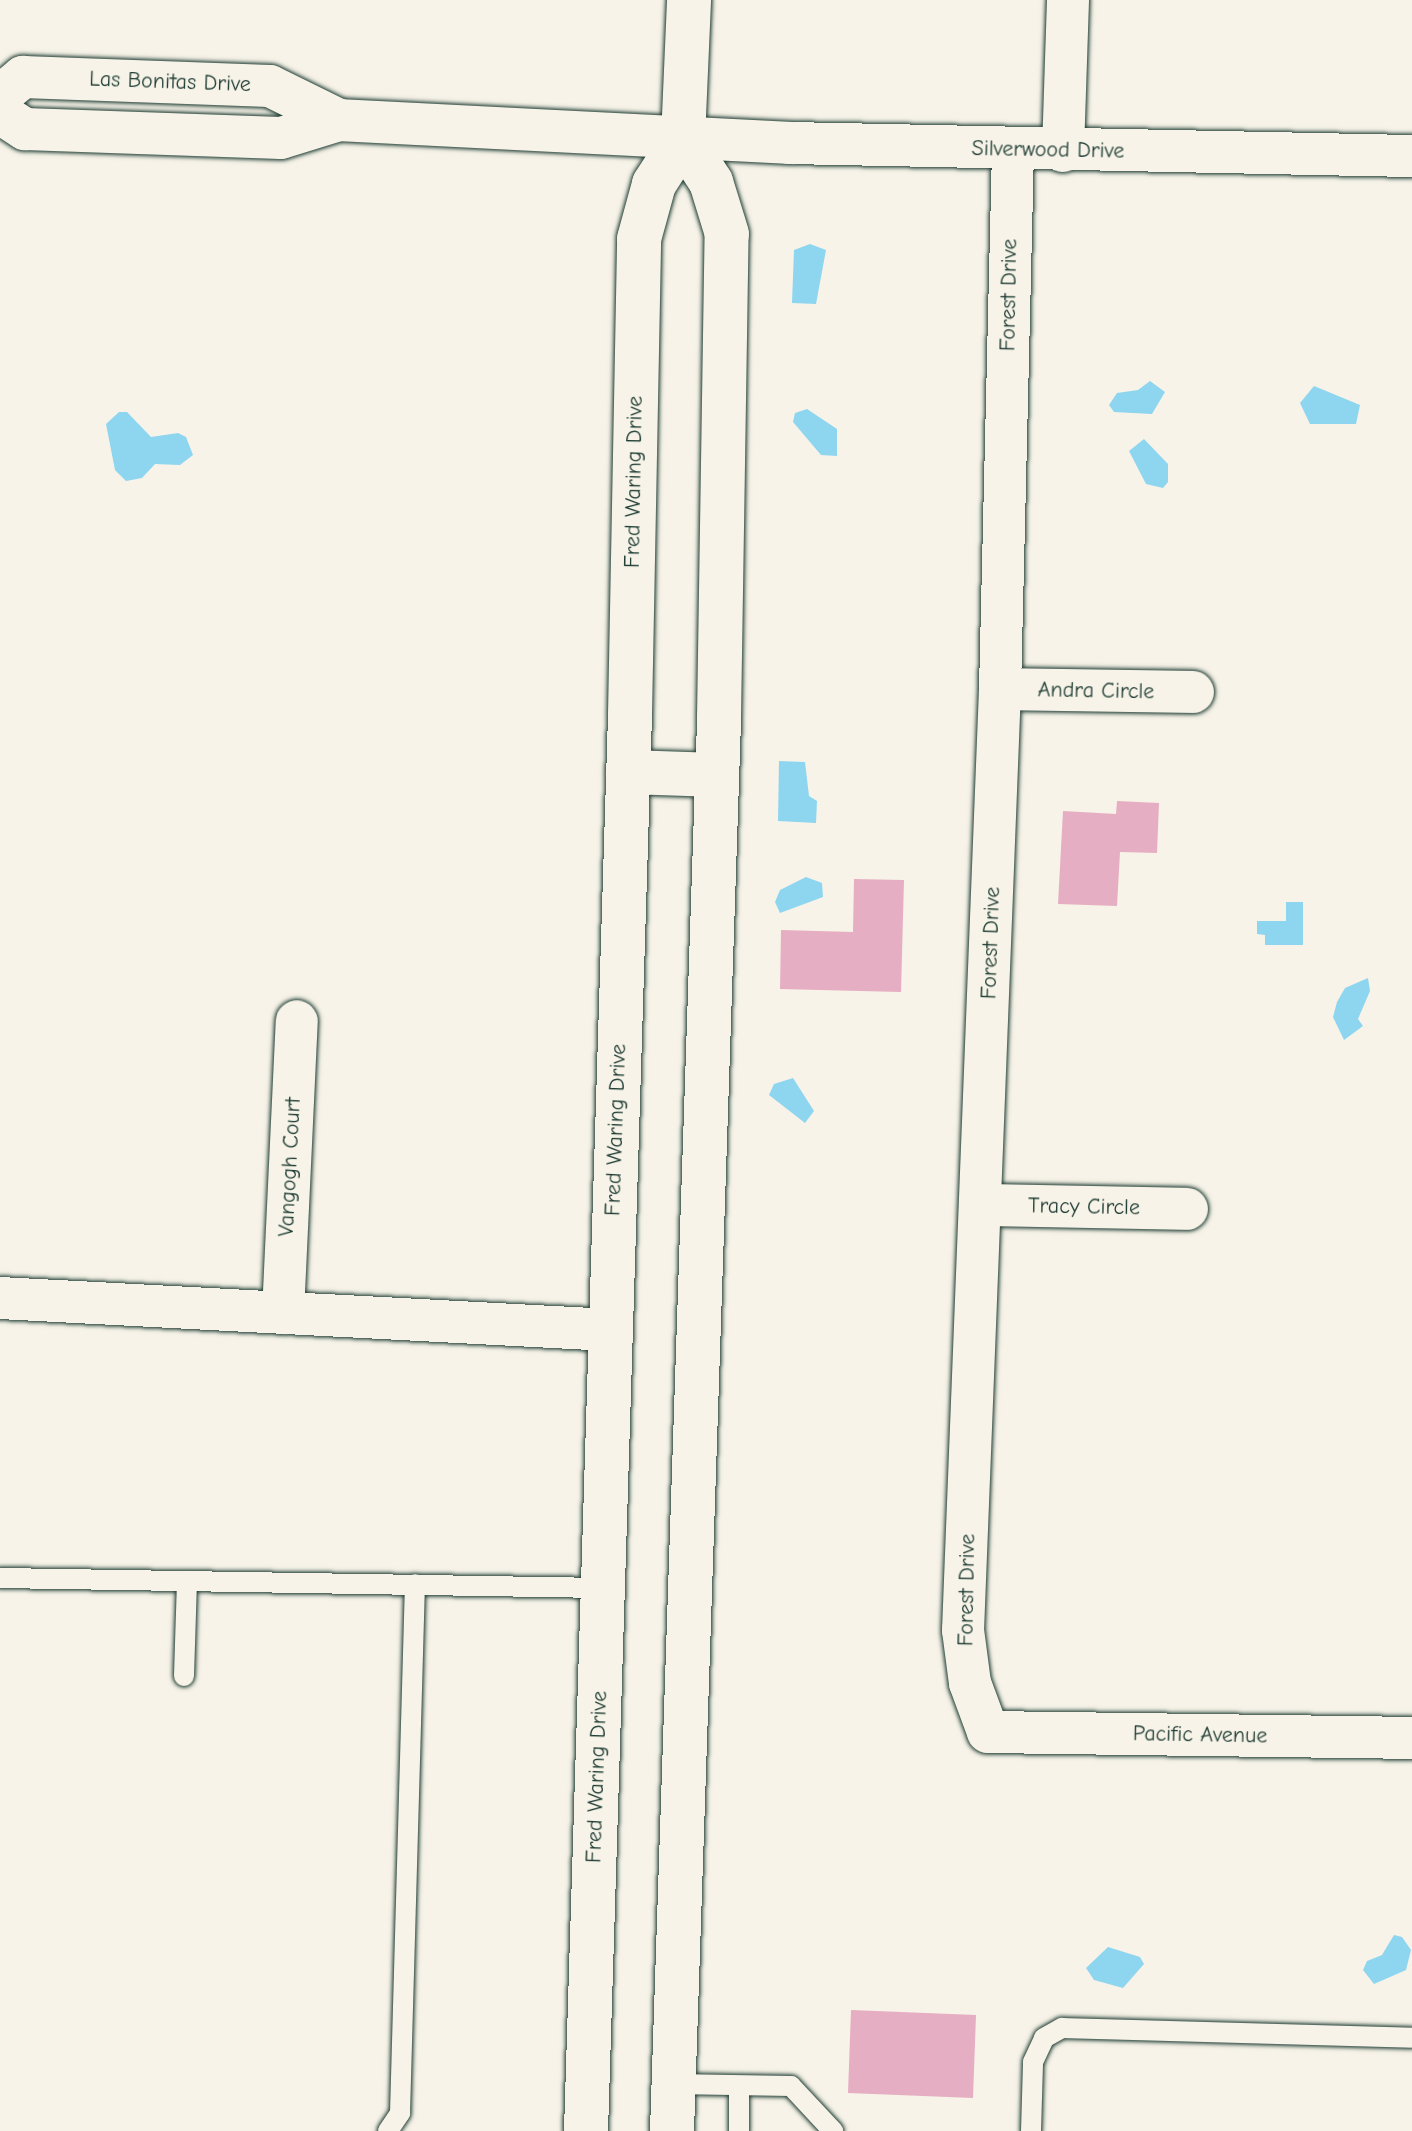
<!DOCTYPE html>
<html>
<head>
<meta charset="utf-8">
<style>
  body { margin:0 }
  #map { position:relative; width:1412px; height:2131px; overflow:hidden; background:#f7f3e8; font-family:"Comic Neue",sans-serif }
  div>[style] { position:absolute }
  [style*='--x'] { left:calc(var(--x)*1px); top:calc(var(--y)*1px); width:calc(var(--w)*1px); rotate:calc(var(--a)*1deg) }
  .water>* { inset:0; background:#8ed5f0 }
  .building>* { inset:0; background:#e6aec2 }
  .roads { filter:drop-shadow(0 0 2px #1f3d34) drop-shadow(0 0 2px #1f3d34) }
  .lane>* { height:20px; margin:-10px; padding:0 10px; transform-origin:10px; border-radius:10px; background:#f7f3e8 }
  .street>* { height:42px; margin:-21px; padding:0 21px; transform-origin:21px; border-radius:21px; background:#f7f3e8 }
  .secondary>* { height:44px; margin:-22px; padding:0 22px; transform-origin:22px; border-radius:22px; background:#f7f3e8 }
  span { translate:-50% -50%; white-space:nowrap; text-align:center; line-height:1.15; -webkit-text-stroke:6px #f7f3e8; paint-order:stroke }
  .street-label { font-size:22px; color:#1f3d34 }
</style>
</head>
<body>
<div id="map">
  <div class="water">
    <div style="clip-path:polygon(810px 244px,826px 250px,816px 304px,792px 303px,794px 250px)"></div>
    <div style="clip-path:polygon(1150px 381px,1165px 392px,1152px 414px,1114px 412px,1109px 405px,1117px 393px,1138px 390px)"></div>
    <div style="clip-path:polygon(1314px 386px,1360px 405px,1356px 424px,1310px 424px,1300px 403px)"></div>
    <div style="clip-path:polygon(807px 409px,837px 429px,837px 456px,821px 455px,793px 422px,795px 413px)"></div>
    <div style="clip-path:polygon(119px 412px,127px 412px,151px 437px,178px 433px,186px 437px,193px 455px,180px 465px,155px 464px,142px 478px,126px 481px,115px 470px,106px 424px)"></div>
    <div style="clip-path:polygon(1144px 439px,1168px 464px,1168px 482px,1163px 488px,1146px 484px,1129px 451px)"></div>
    <div style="clip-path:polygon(779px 761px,805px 762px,809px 796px,817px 801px,816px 823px,778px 821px)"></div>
    <div style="clip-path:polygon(806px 877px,822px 883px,823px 897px,780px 913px,775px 902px,780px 890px)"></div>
    <div style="clip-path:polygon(1286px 902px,1303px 902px,1303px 945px,1265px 945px,1265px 935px,1257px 934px,1257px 921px,1286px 921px)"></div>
    <div style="clip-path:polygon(1368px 978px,1370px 991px,1358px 1019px,1363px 1026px,1344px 1040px,1333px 1017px,1337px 1002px,1345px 988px)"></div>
    <div style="clip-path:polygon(793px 1078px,814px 1111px,805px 1123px,769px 1095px,774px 1084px)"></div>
    <div style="clip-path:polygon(1394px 1935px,1402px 1937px,1411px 1950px,1406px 1970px,1374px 1984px,1363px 1970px,1367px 1961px,1382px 1955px)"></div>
    <div style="clip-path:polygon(1108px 1947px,1140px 1957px,1144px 1964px,1123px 1988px,1094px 1980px,1086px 1968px)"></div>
  </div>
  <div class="building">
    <div style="clip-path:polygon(1117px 801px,1159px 803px,1157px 853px,1120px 852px,1117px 906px,1058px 904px,1063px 811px,1116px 814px)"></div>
    <div style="clip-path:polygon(854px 879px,904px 880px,901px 992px,780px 989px,781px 930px,853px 932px)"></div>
    <div style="clip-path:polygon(851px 2010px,976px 2015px,973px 2098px,848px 2093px)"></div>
  </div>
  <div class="roads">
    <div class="lane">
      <div style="--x:0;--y:1578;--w:603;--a:0.95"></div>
      <div style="--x:184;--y:1676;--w:95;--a:-88.2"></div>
      <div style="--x:673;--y:2084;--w:118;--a:1"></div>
      <div style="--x:791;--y:2086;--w:62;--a:47"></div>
      <div style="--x:388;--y:2131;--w:22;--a:-56"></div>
      <div style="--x:400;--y:2113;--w:529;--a:-88.38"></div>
      <div style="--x:739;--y:2131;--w:45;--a:-90"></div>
      <div style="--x:1031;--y:2131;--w:69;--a:-88.3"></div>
      <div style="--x:1033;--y:2062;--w:26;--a:-65"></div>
      <div style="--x:1044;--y:2038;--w:21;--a:-29"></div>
      <div style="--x:1062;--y:2028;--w:350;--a:1.6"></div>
    </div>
    <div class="street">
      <div style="--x:0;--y:96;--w:30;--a:-40"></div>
      <div style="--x:23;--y:77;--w:247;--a:2.1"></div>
      <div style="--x:270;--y:86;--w:77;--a:26.2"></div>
      <div style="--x:0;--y:113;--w:30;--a:33"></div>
      <div style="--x:25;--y:129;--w:256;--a:2"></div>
      <div style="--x:281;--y:138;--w:61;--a:-17.2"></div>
      <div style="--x:339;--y:120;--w:452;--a:2.9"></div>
      <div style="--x:790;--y:143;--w:622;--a:1.2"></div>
      <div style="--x:1013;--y:150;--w:539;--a:91.38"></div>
      <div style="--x:1000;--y:689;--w:942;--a:92.25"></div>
      <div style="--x:963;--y:1630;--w:53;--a:82.5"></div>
      <div style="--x:970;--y:1683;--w:52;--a:69.8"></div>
      <div style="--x:988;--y:1732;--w:424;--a:0.8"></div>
      <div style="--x:1063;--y:151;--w:151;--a:-88.1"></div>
      <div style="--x:1000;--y:689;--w:193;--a:0.9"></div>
      <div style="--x:982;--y:1205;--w:205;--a:1.1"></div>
      <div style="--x:0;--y:1298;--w:611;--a:3"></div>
      <div style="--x:283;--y:1313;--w:292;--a:-87.3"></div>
    </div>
    <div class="secondary">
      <div style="--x:628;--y:772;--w:89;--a:1.9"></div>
      <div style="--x:586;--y:2131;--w:1417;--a:-88.22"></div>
      <div style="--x:630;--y:715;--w:476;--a:-88.9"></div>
      <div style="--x:639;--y:239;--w:57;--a:-74.7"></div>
      <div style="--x:654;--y:184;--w:54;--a:-57.2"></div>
      <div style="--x:683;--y:139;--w:139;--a:-87.5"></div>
      <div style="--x:672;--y:2131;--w:1414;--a:-88.09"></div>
      <div style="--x:719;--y:718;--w:484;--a:-89.1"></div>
      <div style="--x:727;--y:234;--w:54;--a:-107.1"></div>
      <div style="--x:711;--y:182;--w:51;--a:-123.1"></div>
    </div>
  </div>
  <div class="street-label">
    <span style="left:170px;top:82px;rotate:2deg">Las Bonitas Drive</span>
    <span style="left:1048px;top:150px;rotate:1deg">Silverwood Drive</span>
    <span style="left:1009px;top:295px;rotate:-89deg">Forest Drive</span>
    <span style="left:634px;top:482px;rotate:-89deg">Fred Waring Drive</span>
    <span style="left:1096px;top:691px;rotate:1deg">Andra Circle</span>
    <span style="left:991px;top:943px;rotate:-88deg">Forest Drive</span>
    <span style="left:616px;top:1130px;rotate:-88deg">Fred Waring Drive</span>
    <span style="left:290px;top:1167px;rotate:-87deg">Vangogh Court</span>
    <span style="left:1084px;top:1207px;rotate:1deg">Tracy Circle</span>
    <span style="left:967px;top:1590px;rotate:-89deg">Forest Drive</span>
    <span style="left:1200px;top:1735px;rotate:1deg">Pacific Avenue</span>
    <span style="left:597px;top:1777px;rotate:-88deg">Fred Waring Drive</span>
  </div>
</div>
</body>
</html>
